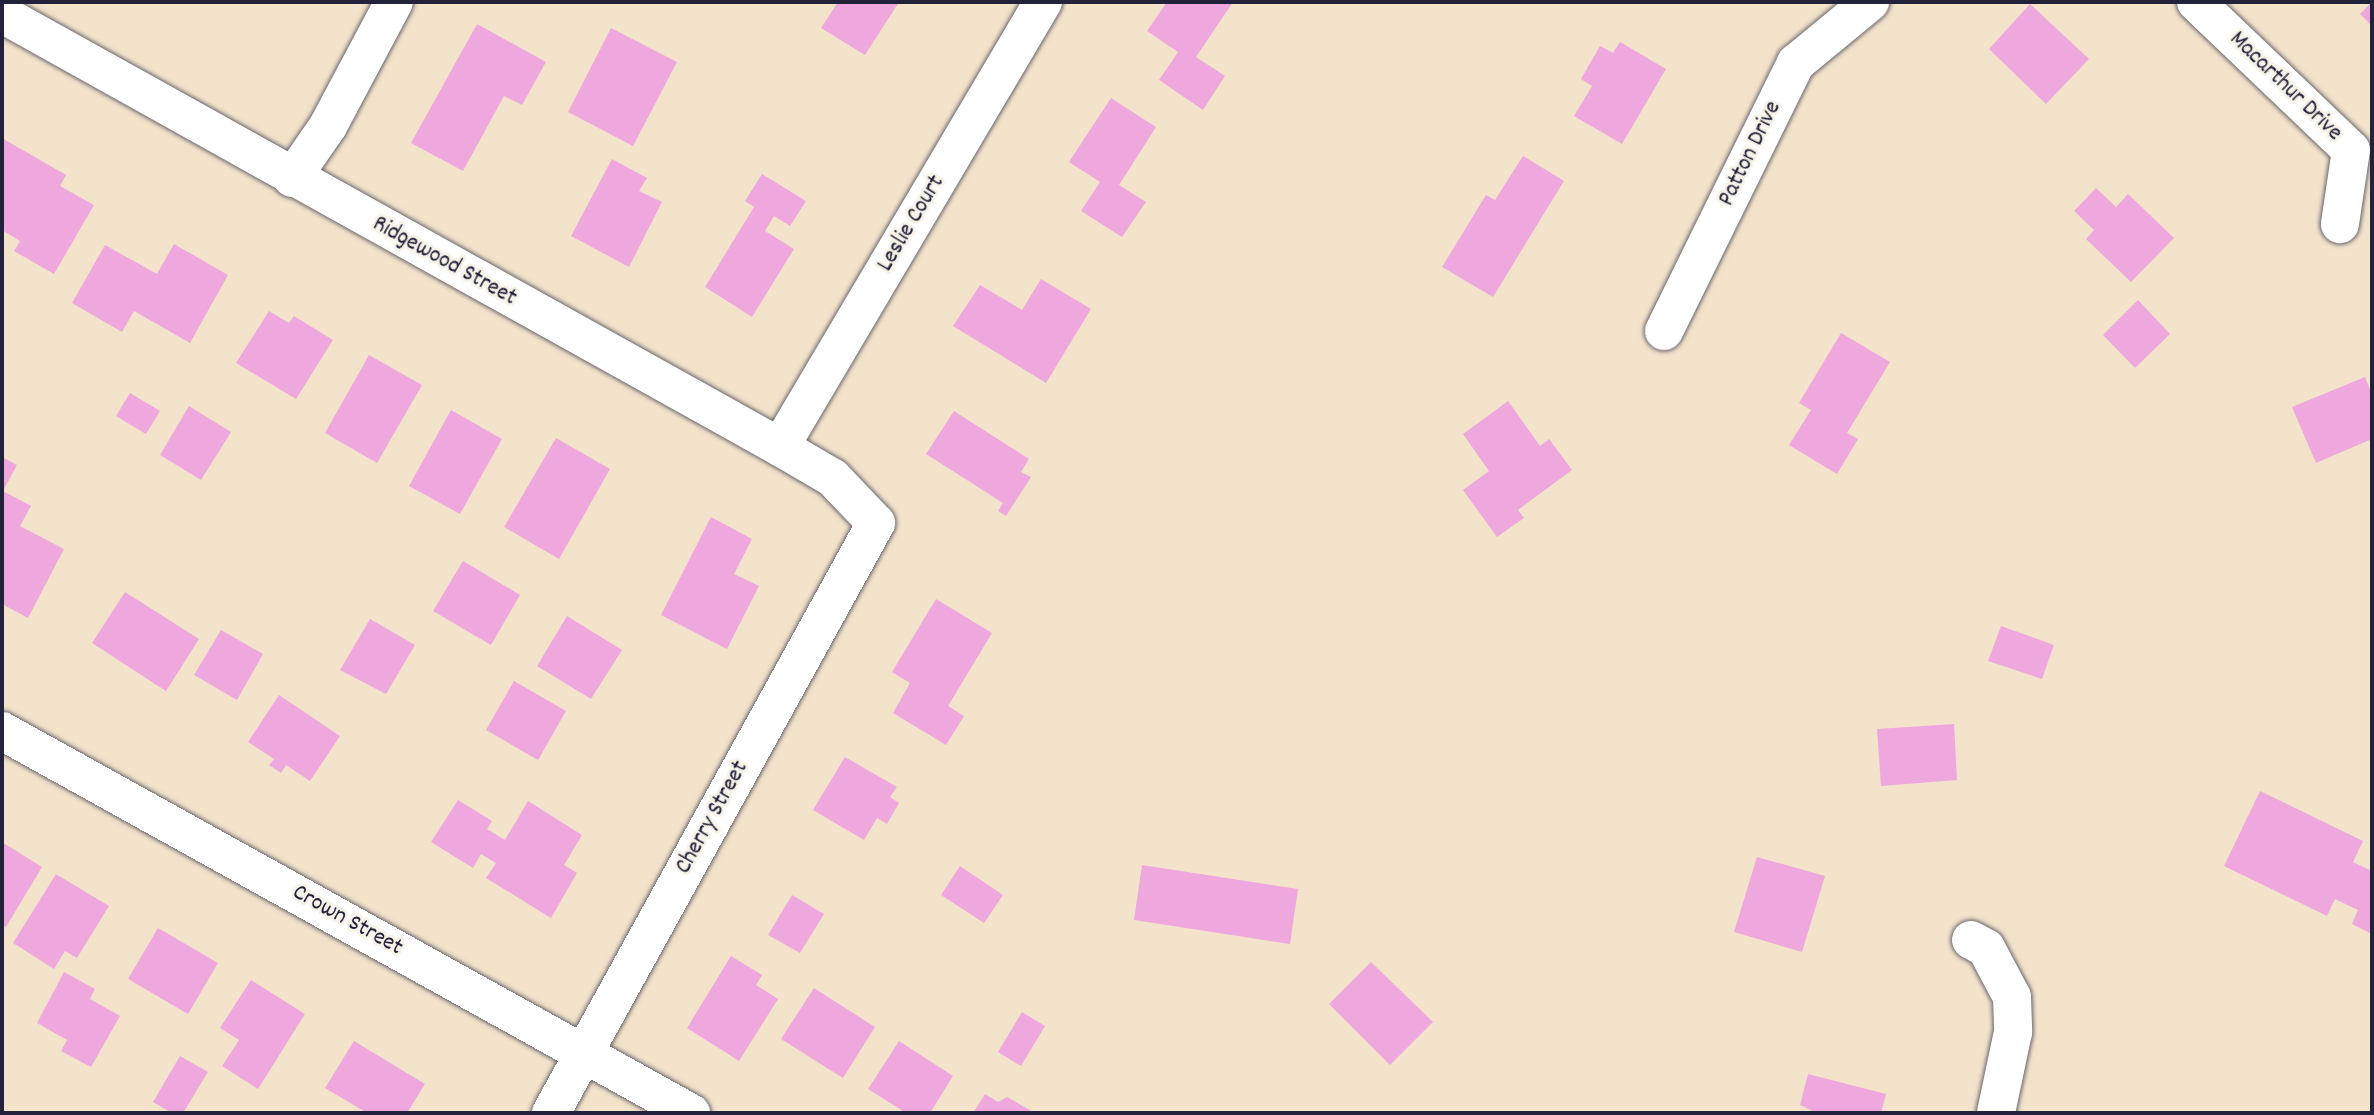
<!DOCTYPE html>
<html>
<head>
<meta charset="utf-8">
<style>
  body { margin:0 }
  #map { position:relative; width:2374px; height:1115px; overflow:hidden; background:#f3e3cb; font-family:Dekko,sans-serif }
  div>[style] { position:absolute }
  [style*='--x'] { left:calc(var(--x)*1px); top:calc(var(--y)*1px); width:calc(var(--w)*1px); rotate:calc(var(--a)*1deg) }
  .building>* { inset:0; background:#eea8de }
  .roads { filter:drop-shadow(0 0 2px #6b666d) drop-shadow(0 0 2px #6b666d) }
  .minor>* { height:38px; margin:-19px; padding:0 19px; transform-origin:19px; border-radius:19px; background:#fff }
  span { translate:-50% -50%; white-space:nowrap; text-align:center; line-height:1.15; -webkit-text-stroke:6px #f7f3e8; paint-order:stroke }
  .street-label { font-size:24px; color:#22223b }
  .frame { position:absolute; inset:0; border:4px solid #22223b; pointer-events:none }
</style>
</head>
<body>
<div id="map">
  <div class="building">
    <div style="clip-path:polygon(838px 2px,899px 2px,865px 55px,821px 28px)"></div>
    <div style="clip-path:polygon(1167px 2px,1233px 2px,1196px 57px,1225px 76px,1203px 110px,1159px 80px,1178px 52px,1147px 31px)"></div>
    <div style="clip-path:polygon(2372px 2px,2372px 26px,2360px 14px)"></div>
    <div style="clip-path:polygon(2030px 4px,2089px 59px,2046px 104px,1989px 49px)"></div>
    <div style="clip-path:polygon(477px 24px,546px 62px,522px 105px,504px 96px,463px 171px,411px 143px)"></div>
    <div style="clip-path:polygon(611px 28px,677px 62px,633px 146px,568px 112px)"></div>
    <div style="clip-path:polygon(1620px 42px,1666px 69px,1622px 144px,1574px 116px,1592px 86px,1581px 79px,1600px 46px,1613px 53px)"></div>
    <div style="clip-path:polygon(1111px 98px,1156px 127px,1119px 185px,1146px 202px,1122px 237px,1081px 211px,1100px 182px,1069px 162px)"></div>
    <div style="clip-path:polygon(2px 138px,66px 175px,60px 186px,94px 205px,54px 274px,14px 251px,20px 241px,2px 230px)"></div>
    <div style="clip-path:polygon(1523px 156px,1564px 181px,1493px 297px,1442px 267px,1486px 195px,1495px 200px)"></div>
    <div style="clip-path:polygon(612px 159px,647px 178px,639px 191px,662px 202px,629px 267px,571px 236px)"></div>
    <div style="clip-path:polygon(762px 174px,806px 201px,790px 226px,774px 216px,765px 231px,794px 249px,752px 317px,705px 287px,754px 207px,745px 201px)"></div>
    <div style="clip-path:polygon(2096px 188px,2116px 207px,2128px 194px,2174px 238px,2131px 282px,2086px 239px,2094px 230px,2074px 211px)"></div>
    <div style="clip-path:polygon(174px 244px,228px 275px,190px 343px,134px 311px,122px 332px,72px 303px,105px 245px,157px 274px)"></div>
    <div style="clip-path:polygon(1041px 279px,1091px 309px,1046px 383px,953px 326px,980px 285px,1022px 310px)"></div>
    <div style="clip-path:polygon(2138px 300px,2170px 334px,2135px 368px,2103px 335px)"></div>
    <div style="clip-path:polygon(269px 311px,289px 323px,294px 316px,333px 340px,296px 399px,236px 363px)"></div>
    <div style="clip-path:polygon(1841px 333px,1890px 362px,1847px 433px,1858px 439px,1837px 474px,1789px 445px,1811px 410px,1799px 403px)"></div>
    <div style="clip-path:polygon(369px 355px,422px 385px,377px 463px,325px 433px)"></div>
    <div style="clip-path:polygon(2365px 377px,2372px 394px,2372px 439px,2316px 463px,2292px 407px)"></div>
    <div style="clip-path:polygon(130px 393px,160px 411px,146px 434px,116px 416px)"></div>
    <div style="clip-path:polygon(1508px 401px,1540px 446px,1549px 439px,1572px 470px,1518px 510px,1524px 518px,1497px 537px,1463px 490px,1489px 471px,1463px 434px)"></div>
    <div style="clip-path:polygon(189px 406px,231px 432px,201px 480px,160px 455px)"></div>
    <div style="clip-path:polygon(451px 410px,502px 439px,460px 514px,409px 486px)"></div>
    <div style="clip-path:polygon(954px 411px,1029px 459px,1021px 472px,1031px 477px,1006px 516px,998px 511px,1003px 503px,926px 454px)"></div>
    <div style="clip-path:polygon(556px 438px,610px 469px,559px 559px,504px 527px)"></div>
    <div style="clip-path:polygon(2px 457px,17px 465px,3px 491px,31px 506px,20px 526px,64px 549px,28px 618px,2px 604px)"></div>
    <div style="clip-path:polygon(711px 517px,752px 539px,734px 574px,759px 586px,727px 649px,661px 615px)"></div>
    <div style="clip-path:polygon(463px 561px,520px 595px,491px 645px,433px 611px)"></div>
    <div style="clip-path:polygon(125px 592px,199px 639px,166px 691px,92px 643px)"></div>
    <div style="clip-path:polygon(936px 599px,992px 633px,948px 706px,964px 716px,946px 745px,893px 713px,910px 683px,892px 672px)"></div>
    <div style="clip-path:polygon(567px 616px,622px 650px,591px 699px,537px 666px)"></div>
    <div style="clip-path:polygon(370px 619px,415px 645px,386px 694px,340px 670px)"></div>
    <div style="clip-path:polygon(2001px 626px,2054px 645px,2042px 679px,1988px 661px)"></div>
    <div style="clip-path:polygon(221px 630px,263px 654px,237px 700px,194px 675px)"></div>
    <div style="clip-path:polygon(514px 681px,566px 711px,538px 760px,486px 730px)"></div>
    <div style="clip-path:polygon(279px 695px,340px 736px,310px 781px,286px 765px,281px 773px,269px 765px,274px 759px,248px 742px)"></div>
    <div style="clip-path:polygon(1954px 724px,1957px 780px,1881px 786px,1877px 729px)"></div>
    <div style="clip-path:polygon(845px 757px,897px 787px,890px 797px,899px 803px,887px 824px,877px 818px,864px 840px,813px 810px)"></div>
    <div style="clip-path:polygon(2260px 791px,2363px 841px,2353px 862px,2372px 871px,2372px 934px,2352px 924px,2358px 910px,2335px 899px,2327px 916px,2224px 866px)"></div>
    <div style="clip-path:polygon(458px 800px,492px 821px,487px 829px,505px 840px,528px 801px,582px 835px,564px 865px,577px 873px,551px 918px,486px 878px,496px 863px,481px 854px,473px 868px,431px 842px)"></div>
    <div style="clip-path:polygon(2px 842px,42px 867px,6px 927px,2px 925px)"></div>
    <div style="clip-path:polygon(1757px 857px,1825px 876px,1802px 952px,1734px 932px)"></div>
    <div style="clip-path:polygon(1142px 865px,1298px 889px,1290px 944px,1134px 920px)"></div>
    <div style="clip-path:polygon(960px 866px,1003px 895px,984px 923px,941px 895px)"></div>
    <div style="clip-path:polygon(56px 874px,109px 906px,77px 958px,65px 951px,54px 969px,13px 943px)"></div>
    <div style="clip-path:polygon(792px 895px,824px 914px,800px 953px,768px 935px)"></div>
    <div style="clip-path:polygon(158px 928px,218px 963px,188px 1014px,128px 979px)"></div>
    <div style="clip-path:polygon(731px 956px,762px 975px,756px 985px,778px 999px,739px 1061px,687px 1028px)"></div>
    <div style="clip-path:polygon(1371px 962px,1433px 1022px,1390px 1065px,1329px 1004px)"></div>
    <div style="clip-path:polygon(64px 972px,95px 989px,90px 999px,120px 1016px,91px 1067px,61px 1051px,67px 1040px,37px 1023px)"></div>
    <div style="clip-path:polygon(251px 980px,305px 1014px,258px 1089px,222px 1066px,239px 1040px,220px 1028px)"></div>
    <div style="clip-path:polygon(814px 988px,875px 1027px,843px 1078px,781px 1039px)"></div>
    <div style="clip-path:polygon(1022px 1012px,1045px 1026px,1021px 1066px,998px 1052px)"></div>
    <div style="clip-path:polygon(354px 1041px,425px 1084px,407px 1113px,367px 1113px,325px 1088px)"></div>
    <div style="clip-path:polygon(899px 1041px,953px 1076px,930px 1113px,906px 1113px,868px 1089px)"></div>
    <div style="clip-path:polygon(180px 1056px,208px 1072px,183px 1113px,172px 1113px,153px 1102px)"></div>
    <div style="clip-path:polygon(1808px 1074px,1886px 1094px,1881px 1113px,1817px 1113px,1800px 1105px)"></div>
    <div style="clip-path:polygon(985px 1094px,998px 1102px,1007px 1097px,1035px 1113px,973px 1113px)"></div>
  </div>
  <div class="roads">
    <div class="minor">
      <div style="--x:2196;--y:2;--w:214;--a:43.7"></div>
      <div style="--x:2351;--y:150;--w:75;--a:98.5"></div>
      <div style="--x:2;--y:14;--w:890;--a:29.1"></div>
      <div style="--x:780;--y:447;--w:61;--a:30.3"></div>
      <div style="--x:833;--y:478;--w:62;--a:46.3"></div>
      <div style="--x:876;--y:523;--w:674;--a:118.85"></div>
      <div style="--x:292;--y:178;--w:63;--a:-55.3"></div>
      <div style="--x:328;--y:126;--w:140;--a:-62"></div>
      <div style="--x:1664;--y:331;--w:299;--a:-63.8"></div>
      <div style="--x:1796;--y:63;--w:96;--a:-39.5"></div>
      <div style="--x:780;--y:447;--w:517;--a:-59.42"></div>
      <div style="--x:2;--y:731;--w:788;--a:29.01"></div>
      <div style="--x:1971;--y:940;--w:17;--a:28"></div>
      <div style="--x:1986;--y:948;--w:55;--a:62"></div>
      <div style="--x:2012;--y:997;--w:35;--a:88"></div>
      <div style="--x:2013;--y:1032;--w:83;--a:101.9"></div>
    </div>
  </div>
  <div class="street-label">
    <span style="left:2285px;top:87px;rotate:44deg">Macarthur Drive</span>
    <span style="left:1751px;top:154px;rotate:-64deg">Patton Drive</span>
    <span style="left:912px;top:224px;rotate:-59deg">Leslie Court</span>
    <span style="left:444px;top:262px;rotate:29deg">Ridgewood Street</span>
    <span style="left:713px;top:818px;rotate:-61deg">Cherry Street</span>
    <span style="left:347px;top:921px;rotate:29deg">Crown Street</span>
  </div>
  <div class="frame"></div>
</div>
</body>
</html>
